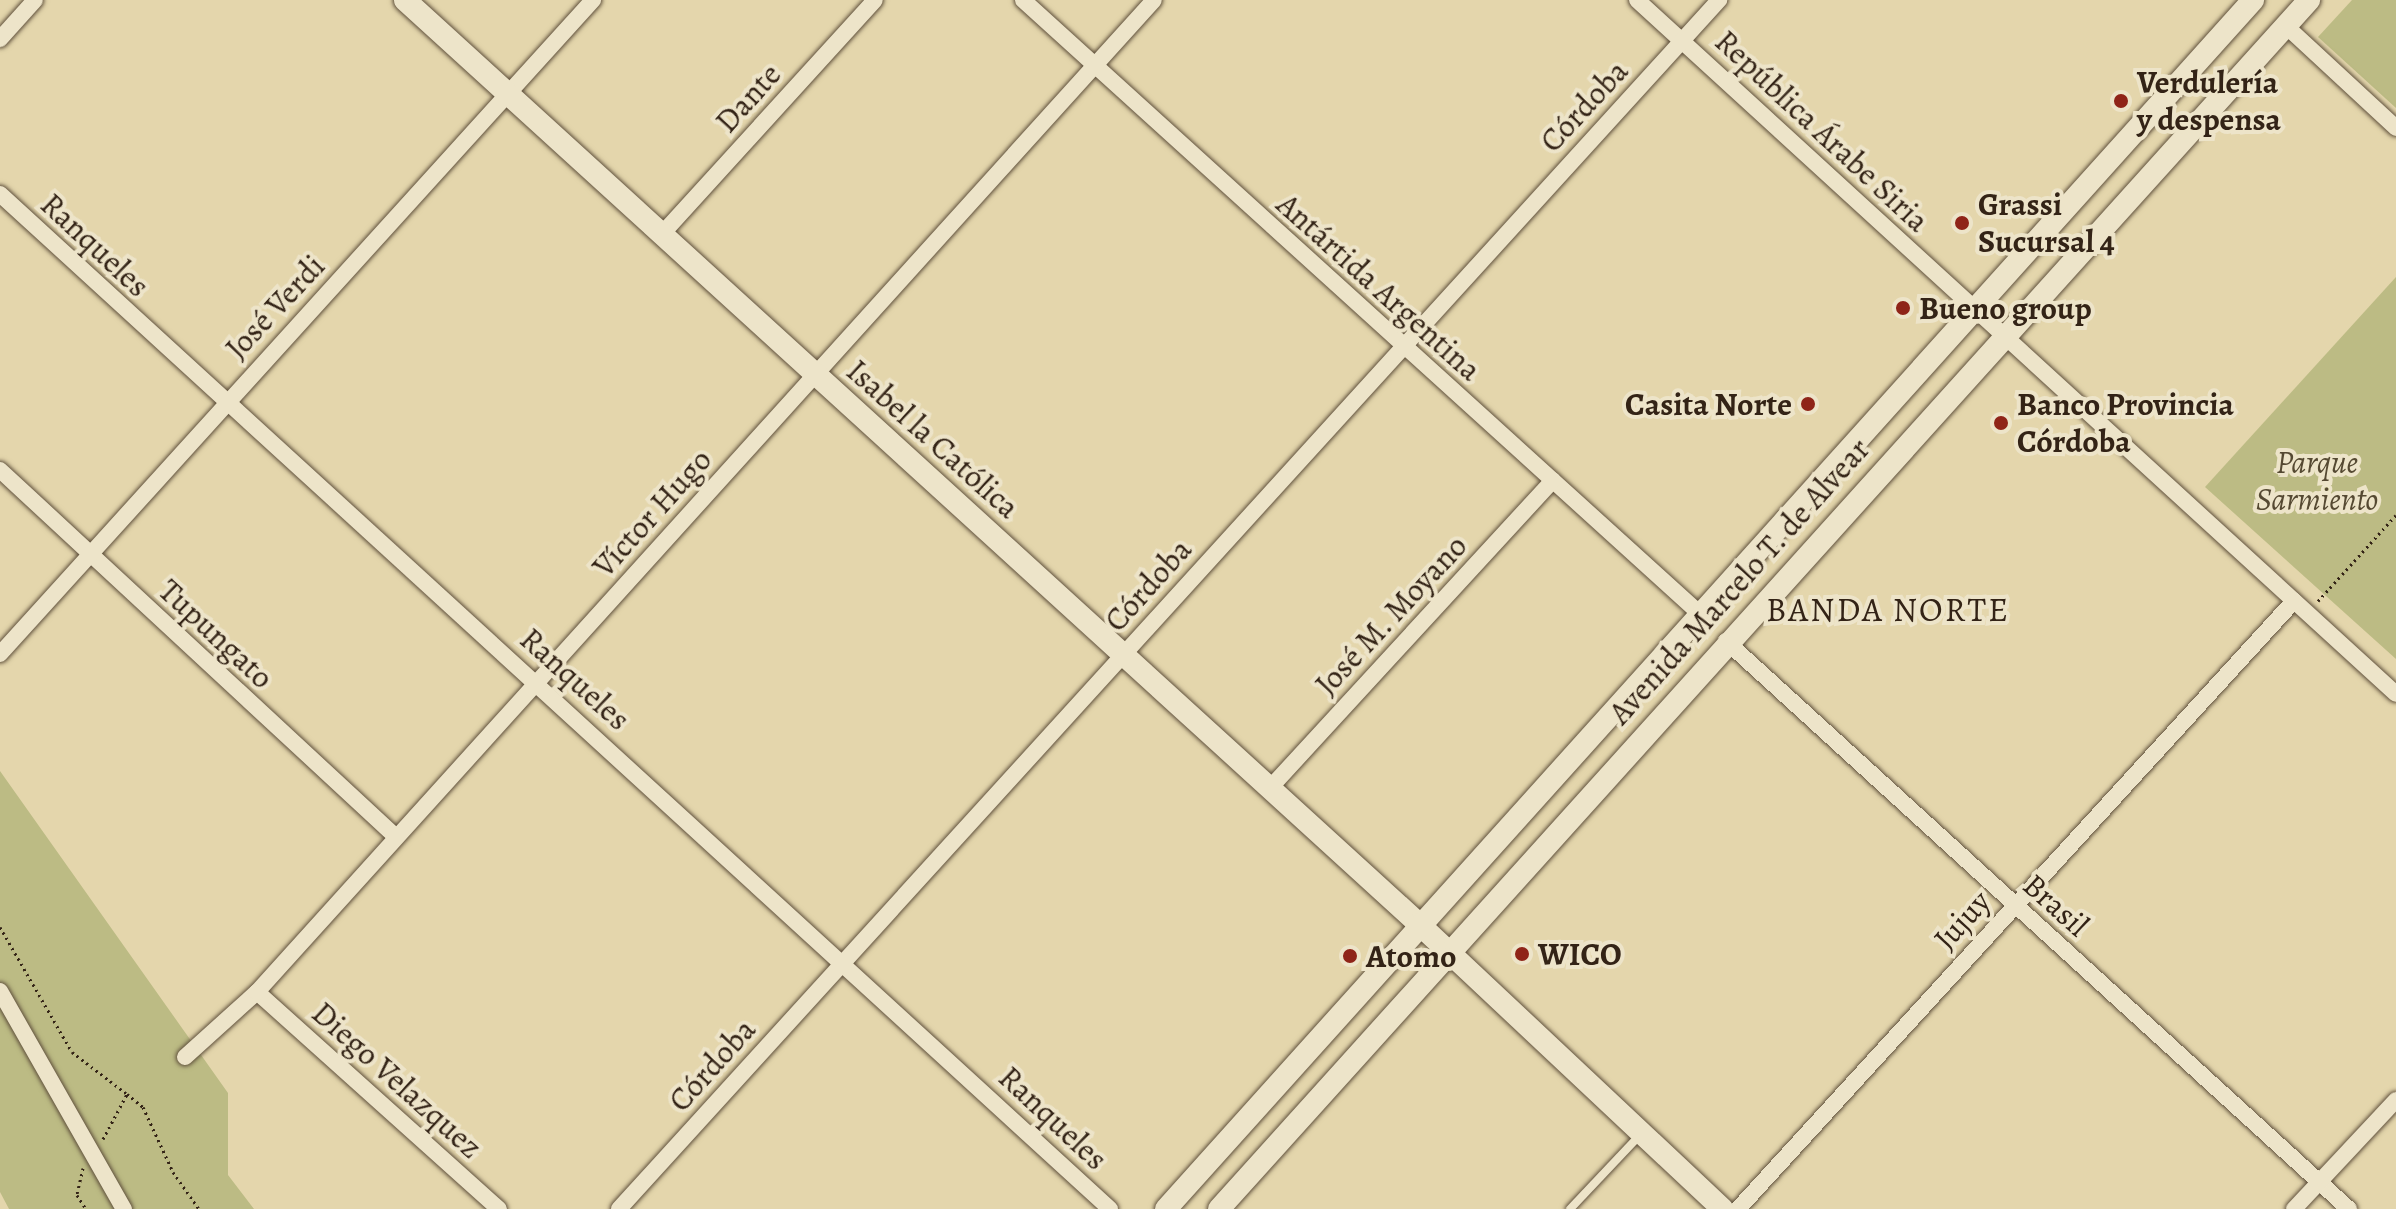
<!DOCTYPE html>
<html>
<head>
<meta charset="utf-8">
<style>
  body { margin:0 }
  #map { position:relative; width:2396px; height:1209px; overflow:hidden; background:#e4d6ac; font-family:Alegreya,serif }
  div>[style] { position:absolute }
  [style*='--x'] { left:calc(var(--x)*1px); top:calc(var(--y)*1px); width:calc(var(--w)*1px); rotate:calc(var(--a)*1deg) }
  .green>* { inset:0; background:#bcbb84 }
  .path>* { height:3px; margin-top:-1.5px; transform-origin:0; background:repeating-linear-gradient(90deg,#332316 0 2px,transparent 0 6px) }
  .roads { filter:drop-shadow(0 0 2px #5f503c) drop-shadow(0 0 2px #5f503c) }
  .lane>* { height:8px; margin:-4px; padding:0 4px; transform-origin:4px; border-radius:4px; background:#ede4c9 }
  .street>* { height:16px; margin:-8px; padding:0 8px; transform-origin:8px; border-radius:8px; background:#ede4c9 }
  .secondary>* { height:22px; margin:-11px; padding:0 11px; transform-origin:11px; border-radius:11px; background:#ede4c9 }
  .dots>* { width:22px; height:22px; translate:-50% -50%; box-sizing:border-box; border:4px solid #ede4c9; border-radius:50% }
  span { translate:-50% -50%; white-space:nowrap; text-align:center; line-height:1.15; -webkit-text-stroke:8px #ede4c9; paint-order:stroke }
  .poi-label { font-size:32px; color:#332316; font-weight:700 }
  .left { translate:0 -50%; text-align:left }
  .right { translate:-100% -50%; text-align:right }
  .street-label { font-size:32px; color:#332316 }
  .park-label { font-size:32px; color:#554932; font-style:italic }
  .neighbourhood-label { font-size:34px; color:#332316; letter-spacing:2px }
</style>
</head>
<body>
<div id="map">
  <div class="green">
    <div style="clip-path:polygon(2352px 0,2396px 0,2396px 108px,2318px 37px)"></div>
    <div style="clip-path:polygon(2396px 277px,2396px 659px,2205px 487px)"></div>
    <div style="clip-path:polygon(0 771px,228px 1093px,228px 1175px,254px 1209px,9px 1209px,0 1192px)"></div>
  </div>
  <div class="path">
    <div style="--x:2318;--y:601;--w:116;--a:-47.8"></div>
    <div style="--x:0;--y:927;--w:144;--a:60.1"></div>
    <div style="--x:72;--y:1052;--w:69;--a:37.4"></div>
    <div style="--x:103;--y:1139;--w:51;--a:-61.9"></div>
    <div style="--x:127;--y:1094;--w:21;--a:39"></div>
    <div style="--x:143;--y:1107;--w:72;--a:65.2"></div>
    <div style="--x:173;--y:1172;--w:45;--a:54.9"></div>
    <div style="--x:83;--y:1168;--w:28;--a:103"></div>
    <div style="--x:77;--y:1195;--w:17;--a:57"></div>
  </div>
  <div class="roads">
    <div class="lane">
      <div style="--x:1570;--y:1209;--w:103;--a:-46.6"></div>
    </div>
    <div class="street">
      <div style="--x:1023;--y:0;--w:913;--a:42.2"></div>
      <div style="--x:1637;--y:0;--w:1028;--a:42.44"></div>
      <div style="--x:2286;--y:26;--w:150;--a:42.8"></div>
      <div style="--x:0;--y:39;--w:52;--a:-48.1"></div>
      <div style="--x:0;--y:194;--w:1504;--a:42.44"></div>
      <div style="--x:662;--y:234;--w:316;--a:-47.7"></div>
      <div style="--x:0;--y:470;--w:538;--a:42.82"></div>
      <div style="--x:1726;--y:641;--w:843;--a:42.36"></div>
      <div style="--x:0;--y:654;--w:883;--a:-47.8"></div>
      <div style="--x:1270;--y:788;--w:418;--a:-47.4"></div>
      <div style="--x:0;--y:991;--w:251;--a:60.4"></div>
      <div style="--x:257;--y:992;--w:325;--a:41.9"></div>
      <div style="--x:185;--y:1057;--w:97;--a:-42.1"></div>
      <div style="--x:257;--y:992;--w:1337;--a:-47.88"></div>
      <div style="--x:619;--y:1209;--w:1635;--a:-47.7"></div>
      <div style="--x:1738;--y:1209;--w:824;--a:-47.56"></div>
      <div style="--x:2294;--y:1209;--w:149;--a:-46.9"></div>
    </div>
    <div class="secondary">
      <div style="--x:405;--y:0;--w:1372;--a:42.34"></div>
      <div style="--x:1419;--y:924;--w:416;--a:43.2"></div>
      <div style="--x:1166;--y:1209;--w:1626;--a:-48.04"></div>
      <div style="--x:1219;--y:1209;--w:1628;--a:-47.96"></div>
    </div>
  </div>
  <div class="dots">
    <div style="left:2121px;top:101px;background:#8f2418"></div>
    <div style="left:1962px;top:223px;background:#8f2418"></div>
    <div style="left:1903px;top:308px;background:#8f2418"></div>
    <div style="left:1808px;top:404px;background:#8f2418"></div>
    <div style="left:2001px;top:423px;background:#8f2418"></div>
    <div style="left:1522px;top:954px;background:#8f2418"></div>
    <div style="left:1350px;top:956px;background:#8f2418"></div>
  </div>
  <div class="poi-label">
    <span class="left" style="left:2137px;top:101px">Verdulería<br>y despensa</span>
    <span class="left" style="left:1978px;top:223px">Grassi<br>Sucursal 4</span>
    <span class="left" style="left:1919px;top:308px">Bueno group</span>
    <span class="right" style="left:1792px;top:404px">Casita Norte</span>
    <span class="left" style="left:2017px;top:423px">Banco Provincia<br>Córdoba</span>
    <span class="left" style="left:1538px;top:954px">WICO</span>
    <span class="left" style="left:1366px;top:956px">Atomo</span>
  </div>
  <div class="street-label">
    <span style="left:748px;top:98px;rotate:-48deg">Dante</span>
    <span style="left:1584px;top:106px;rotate:-47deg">Córdoba</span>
    <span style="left:1822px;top:131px;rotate:43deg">República Árabe Siria</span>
    <span style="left:95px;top:245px;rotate:43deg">Ranqueles</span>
    <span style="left:1379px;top:287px;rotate:42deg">Antártida Argentina</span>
    <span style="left:275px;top:307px;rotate:-47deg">José Verdi</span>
    <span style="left:933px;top:439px;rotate:42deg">Isabel la Católica</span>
    <span style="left:652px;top:513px;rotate:-48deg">Víctor Hugo</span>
    <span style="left:1739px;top:581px;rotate:-48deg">Avenida Marcelo T. de Alvear</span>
    <span style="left:1148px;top:585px;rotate:-48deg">Córdoba</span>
    <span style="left:1391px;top:615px;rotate:-47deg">José M. Moyano</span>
    <span style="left:216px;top:634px;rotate:43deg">Tupungato</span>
    <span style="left:575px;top:679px;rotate:42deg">Ranqueles</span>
    <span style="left:2056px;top:905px;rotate:42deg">Brasil</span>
    <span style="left:1962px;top:920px;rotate:-48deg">Jujuy</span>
    <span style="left:712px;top:1065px;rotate:-48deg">Córdoba</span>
    <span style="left:397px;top:1080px;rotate:42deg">Diego Velazquez</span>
    <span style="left:1053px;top:1118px;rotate:43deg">Ranqueles</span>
  </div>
  <div class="park-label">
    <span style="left:2317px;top:481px">Parque<br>Sarmiento</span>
  </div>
  <div class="neighbourhood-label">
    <span style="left:1888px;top:610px">BANDA NORTE</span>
  </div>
</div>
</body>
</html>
